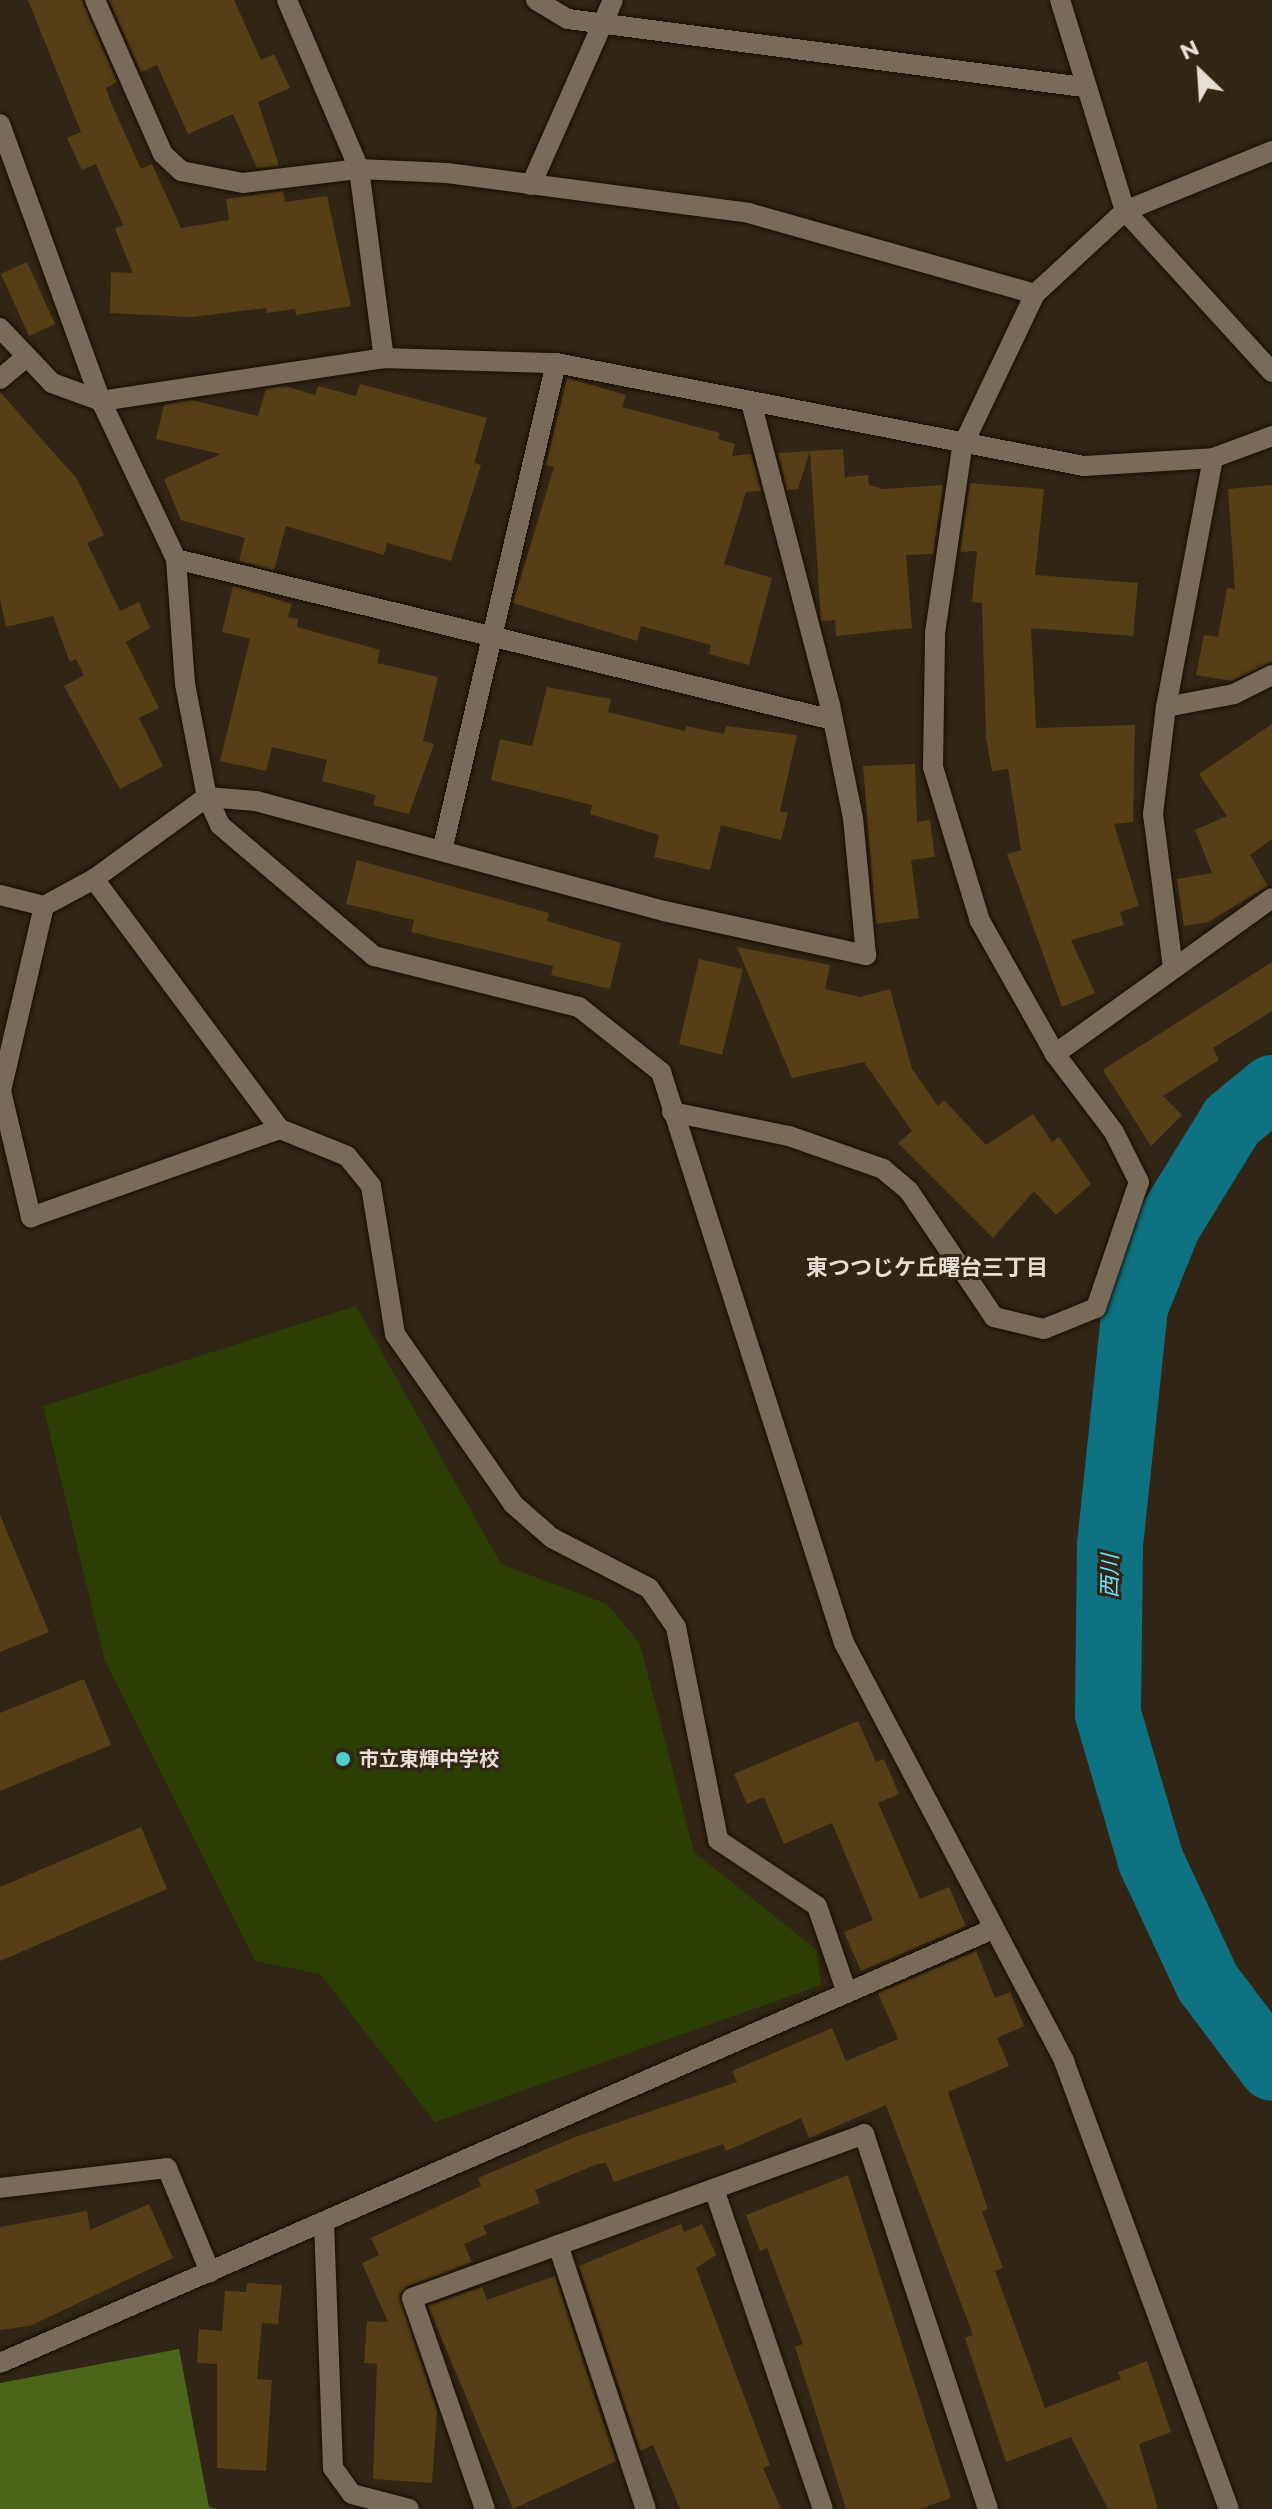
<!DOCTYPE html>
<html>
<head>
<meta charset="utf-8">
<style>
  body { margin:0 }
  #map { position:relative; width:1272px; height:2509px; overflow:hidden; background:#312516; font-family:Montserrat,"Noto Sans JP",sans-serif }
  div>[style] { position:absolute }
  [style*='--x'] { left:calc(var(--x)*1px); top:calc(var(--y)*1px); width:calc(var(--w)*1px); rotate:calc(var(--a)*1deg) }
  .green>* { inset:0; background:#2b3e03 }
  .forest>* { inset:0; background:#4b6519 }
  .river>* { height:66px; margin:-33px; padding:0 33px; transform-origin:33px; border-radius:33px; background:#0f7282 }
  .building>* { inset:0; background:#563f17 }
  .roads { filter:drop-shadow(0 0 2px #180e02) drop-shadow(0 0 2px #180e02) }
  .minor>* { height:20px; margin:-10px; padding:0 10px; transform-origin:10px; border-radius:10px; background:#796b5a }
  .tertiary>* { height:20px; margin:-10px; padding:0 10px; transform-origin:10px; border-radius:10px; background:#796b5a }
  .dots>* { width:22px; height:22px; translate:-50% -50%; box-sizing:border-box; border:4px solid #312516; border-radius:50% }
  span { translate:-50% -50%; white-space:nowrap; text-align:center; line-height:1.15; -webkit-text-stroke:6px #312516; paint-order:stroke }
  .poi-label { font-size:20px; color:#e6ded5; font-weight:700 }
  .left { translate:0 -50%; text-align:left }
  .neighbourhood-label { font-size:22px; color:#e6ded5; font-weight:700 }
  .water-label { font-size:22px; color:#6de0f8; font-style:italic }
  .north { position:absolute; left:1160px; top:32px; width:80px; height:80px; -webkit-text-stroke:6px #312516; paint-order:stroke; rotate:335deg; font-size:22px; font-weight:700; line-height:32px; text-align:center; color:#e6ded5 }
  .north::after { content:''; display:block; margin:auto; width:28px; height:36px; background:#e6ded5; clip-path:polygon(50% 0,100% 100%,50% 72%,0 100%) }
</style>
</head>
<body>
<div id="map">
  <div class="green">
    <div style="clip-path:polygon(356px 1306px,501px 1564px,607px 1604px,640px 1644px,694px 1852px,817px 1950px,821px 1985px,435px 2122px,320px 1974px,255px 1961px,105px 1661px,43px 1406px)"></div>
  </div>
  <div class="forest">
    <div style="clip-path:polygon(179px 2349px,209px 2507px,218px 2509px,0 2509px,0 2383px)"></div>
  </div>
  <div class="river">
    <div style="--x:1272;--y:1088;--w:52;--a:140.5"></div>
    <div style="--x:1232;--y:1121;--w:122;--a:121.6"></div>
    <div style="--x:1168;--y:1225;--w:88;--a:111.9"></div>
    <div style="--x:1135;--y:1307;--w:239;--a:96"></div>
    <div style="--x:1110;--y:1545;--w:169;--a:90.7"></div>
    <div style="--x:1108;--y:1714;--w:153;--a:73.7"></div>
    <div style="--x:1151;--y:1861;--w:135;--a:65"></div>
    <div style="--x:1208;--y:1983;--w:106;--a:53"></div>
  </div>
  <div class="building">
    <div style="clip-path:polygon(28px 0,82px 0,117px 82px,106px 88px,112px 105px,141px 169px,152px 164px,181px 228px,229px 220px,226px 199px,283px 191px,285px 202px,327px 196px,351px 306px,296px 315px,295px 309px,267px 313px,266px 308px,191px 317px,110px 313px,111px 272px,133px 273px,115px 229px,123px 225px,96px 164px,82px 170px,67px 138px,81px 132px)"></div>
    <div style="clip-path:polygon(109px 0,234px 0,261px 60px,274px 54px,290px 88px,258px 102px,279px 166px,257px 168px,233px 114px,188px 134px,157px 65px,141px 72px)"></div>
    <div style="clip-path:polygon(27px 262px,55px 324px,29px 336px,1px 274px)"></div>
    <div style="clip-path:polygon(567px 378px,626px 395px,622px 407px,720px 433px,718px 439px,735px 444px,732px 456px,751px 454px,761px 491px,746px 492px,724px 564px,772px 578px,749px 665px,709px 654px,711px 645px,641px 626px,637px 641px,513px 603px,554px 467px,546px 465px)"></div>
    <div style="clip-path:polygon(360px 384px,487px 418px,474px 463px,481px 465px,451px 561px,387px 543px,384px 555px,286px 526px,274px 570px,239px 561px,245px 538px,181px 520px,164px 479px,221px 454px,156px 439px,164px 405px,191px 400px,258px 416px,266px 389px,285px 386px,315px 395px,318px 386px,356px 396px)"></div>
    <div style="clip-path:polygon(0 392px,77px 479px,104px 535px,87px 543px,120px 611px,139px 602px,150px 628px,126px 642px,159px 708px,139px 718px,163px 766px,120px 789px,64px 686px,84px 675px,76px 659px,70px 662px,53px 616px,6px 627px,0 599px)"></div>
    <div style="clip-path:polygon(843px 449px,845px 477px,868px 475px,869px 485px,883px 489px,943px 485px,933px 554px,906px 555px,912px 628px,836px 636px,835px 620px,821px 621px,810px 451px)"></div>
    <div style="clip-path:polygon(810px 451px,798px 489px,787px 490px,778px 453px)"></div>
    <div style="clip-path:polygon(970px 483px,1044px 489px,1035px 575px,1138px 583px,1133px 636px,1031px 628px,1036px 728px,1135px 725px,1133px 822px,1114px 824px,1139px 906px,1120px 912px,1124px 925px,1071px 940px,1095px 993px,1062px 1007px,1007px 854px,1021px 850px,1008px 769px,992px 771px,986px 738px,982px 603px,972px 602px,977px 551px,960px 552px)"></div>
    <div style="clip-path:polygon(1272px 485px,1272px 662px,1231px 681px,1196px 675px,1204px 635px,1218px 637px,1227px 588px,1235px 589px,1228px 489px)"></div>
    <div style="clip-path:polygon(233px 586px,292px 604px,288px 617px,298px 619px,297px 627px,380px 650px,377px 663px,438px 677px,423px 741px,434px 744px,409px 814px,373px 805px,376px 795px,322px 781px,327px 760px,272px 747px,266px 771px,220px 761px,250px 639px,222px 632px)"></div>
    <div style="clip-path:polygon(547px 687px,611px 699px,608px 712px,685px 731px,686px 726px,724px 734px,726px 726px,797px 735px,780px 811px,788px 813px,781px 840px,721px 825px,710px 870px,654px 857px,659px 835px,590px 814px,592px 805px,491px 780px,500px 739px,532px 746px)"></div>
    <div style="clip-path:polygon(1272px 724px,1272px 839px,1250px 855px,1268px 886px,1208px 922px,1184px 926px,1177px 879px,1212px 873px,1195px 830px,1227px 816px,1199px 774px)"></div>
    <div style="clip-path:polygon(915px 764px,917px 822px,930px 820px,935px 857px,911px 860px,919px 918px,876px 924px,863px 766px)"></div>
    <div style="clip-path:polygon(357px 860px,549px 913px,547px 921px,621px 943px,610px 989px,551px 975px,553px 966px,411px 932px,414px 920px,346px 904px)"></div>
    <div style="clip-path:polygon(737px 947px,830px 965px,825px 989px,860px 997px,890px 989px,912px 1069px,938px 1106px,944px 1100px,986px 1145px,1033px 1114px,1052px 1142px,1059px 1137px,1091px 1184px,1056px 1215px,1034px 1191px,993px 1238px,898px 1143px,912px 1131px,864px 1062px,792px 1078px)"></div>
    <div style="clip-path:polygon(699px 959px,743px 969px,722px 1055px,679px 1044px)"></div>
    <div style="clip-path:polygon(1272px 962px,1272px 1011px,1213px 1048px,1219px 1060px,1163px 1096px,1182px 1115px,1151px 1146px,1103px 1070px)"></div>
    <div style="clip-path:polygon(0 1515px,49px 1632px,0 1652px)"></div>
    <div style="clip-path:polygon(84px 1679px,111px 1745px,0 1791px,0 1713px)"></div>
    <div style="clip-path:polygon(858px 1721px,876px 1762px,884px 1759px,899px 1794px,878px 1803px,920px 1899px,949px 1887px,966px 1926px,861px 1971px,844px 1932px,873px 1920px,832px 1823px,784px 1844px,764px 1797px,747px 1804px,734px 1774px)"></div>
    <div style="clip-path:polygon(141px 1827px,167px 1889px,0 1961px,0 1887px)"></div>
    <div style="clip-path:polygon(976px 1951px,995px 1998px,1010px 1992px,1024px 2026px,997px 2038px,1009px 2066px,948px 2092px,988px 2209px,982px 2212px,1003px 2268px,995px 2271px,1045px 2408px,1121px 2379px,1118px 2372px,1147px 2361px,1171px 2432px,1139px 2444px,1158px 2509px,1108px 2509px,1071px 2437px,1006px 2462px,965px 2338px,973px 2335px,886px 2105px,809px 2138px,801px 2118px,726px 2151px,723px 2144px,614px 2182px,606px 2163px,597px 2164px,535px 2190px,540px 2203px,483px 2226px,487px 2234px,464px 2244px,472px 2262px,408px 2286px,399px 2295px,437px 2411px,432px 2483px,373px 2479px,377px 2364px,364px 2363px,367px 2321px,388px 2322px,362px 2263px,379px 2255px,371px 2238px,481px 2186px,478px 2178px,575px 2137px,737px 2082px,732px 2071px,832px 2028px,846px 2061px,898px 2039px,878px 1993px)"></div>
    <div style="clip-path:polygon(848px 2175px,951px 2498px,920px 2509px,846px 2509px,795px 2347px,803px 2344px,767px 2248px,760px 2251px,746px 2215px)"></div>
    <div style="clip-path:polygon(149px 2204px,173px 2258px,30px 2326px,0 2330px,0 2227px,87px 2211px,90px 2230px)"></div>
    <div style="clip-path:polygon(681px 2224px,684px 2232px,702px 2224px,716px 2255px,696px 2268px,770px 2465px,763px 2468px,781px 2509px,680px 2509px,653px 2445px,640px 2451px,579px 2266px)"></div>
    <div style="clip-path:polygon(555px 2276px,616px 2461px,513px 2509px,428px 2306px,482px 2287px,487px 2300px)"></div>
    <div style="clip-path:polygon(247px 2283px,282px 2285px,278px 2324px,262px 2323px,257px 2379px,272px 2380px,266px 2471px,217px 2468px,217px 2364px,197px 2363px,199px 2329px,222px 2331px,225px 2291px,246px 2292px)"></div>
  </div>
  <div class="roads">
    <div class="minor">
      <div style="--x:95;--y:0;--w:168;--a:66.2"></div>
      <div style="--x:163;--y:154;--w:25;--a:43"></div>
      <div style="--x:181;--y:171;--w:63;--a:11"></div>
      <div style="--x:243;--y:183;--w:117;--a:-6.9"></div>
      <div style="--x:359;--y:169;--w:88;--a:2.6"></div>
      <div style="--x:447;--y:173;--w:305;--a:7.5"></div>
      <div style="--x:749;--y:213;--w:297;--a:15.8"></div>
      <div style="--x:287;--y:0;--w:184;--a:66.9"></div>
      <div style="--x:359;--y:169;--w:191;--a:82.5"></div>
      <div style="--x:536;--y:0;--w:37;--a:31"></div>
      <div style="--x:568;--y:19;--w:519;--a:7.52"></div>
      <div style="--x:1272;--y:151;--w:159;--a:157.8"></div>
      <div style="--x:1125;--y:211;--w:218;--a:47.6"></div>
      <div style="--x:531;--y:185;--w:202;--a:-66.1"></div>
      <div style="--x:0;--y:328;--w:76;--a:46.6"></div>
      <div style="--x:52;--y:383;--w:52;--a:20.2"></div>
      <div style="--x:101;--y:401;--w:286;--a:-8.6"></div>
      <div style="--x:384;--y:358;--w:172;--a:1.7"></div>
      <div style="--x:556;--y:363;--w:538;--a:11.04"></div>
      <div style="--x:1084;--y:466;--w:129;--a:-3.5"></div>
      <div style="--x:1213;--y:458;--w:63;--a:-20.4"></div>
      <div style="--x:0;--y:379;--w:35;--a:-40"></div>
      <div style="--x:101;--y:401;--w:175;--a:64.6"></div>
      <div style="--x:176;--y:559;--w:125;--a:85.9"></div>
      <div style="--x:185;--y:684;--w:115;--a:79"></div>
      <div style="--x:207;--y:797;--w:31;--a:65"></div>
      <div style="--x:220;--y:825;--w:202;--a:40.4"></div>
      <div style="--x:374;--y:956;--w:211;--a:14"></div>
      <div style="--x:579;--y:1007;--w:105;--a:38.4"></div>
      <div style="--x:661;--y:1072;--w:600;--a:72.23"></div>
      <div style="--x:844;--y:1643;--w:472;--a:62.2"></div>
      <div style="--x:1064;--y:2061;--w:477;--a:69.8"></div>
      <div style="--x:176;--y:559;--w:676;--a:13.77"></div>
      <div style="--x:1166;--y:707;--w:69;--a:-10.8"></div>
      <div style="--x:1234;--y:694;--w:42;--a:-26.6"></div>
      <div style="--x:442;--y:851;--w:501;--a:-76.85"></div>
      <div style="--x:94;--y:879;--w:312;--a:53.4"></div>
      <div style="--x:280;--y:1129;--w:72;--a:21.9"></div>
      <div style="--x:347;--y:1156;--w:38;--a:51"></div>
      <div style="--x:371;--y:1186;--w:150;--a:80.8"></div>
      <div style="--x:395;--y:1334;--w:207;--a:55.2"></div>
      <div style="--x:513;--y:1504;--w:52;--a:41.1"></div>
      <div style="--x:552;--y:1538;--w:109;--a:27.3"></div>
      <div style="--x:649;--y:1588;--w:47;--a:55.3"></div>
      <div style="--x:676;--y:1627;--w:217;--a:78.8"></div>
      <div style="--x:718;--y:1840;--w:119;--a:33.7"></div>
      <div style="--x:817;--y:1906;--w:92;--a:71"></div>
      <div style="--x:0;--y:895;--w:45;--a:14"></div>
      <div style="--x:44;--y:906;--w:57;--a:-28.4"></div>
      <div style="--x:94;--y:879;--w:140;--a:-36"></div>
      <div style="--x:207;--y:797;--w:49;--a:4.7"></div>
      <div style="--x:256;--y:801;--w:423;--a:15.1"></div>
      <div style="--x:664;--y:911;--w:207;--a:12.3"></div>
      <div style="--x:866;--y:955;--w:138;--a:-95.4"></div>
      <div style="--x:853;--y:818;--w:115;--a:-101.5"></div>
      <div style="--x:830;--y:705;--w:313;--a:-104.6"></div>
      <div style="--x:44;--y:906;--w:190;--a:103.1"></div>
      <div style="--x:1;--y:1091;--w:130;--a:76.6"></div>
      <div style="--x:31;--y:1217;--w:264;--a:-19.5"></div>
      <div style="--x:1173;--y:968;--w:155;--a:-97.4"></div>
      <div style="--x:1153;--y:814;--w:108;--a:-83.1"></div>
      <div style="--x:1166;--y:707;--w:253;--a:-79.3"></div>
      <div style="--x:1055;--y:1054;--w:267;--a:-35.7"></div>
      <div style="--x:672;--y:1112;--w:119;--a:11.6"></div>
      <div style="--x:789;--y:1136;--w:100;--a:19.3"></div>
      <div style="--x:883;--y:1169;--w:34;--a:40"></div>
      <div style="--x:909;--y:1191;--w:152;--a:56"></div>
      <div style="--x:994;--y:1317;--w:51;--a:13.5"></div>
      <div style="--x:1044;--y:1329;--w:56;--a:-22"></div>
      <div style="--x:1096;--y:1308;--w:133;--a:-71.2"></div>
      <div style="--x:1139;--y:1182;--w:56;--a:-116.6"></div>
      <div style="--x:1114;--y:1132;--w:98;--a:-127.1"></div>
      <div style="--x:1055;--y:1054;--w:153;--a:-119.4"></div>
      <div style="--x:980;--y:921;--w:161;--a:-107"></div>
      <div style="--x:933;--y:767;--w:134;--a:-89.1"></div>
      <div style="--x:935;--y:633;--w:188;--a:-81.7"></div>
      <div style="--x:962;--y:447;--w:170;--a:-64.5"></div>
      <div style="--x:1035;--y:294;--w:122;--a:-42.7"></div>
      <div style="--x:1125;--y:211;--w:221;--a:-107.1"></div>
      <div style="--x:0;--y:2188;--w:168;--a:-6.8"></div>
      <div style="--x:167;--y:2168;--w:113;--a:67.5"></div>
      <div style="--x:714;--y:2189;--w:338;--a:71.2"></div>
      <div style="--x:324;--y:2222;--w:246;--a:87.9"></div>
      <div style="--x:333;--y:2468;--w:32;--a:54"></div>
      <div style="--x:352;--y:2494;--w:59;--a:14.7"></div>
      <div style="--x:558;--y:2245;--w:278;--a:71.6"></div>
      <div style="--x:0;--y:2363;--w:1084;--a:-23.61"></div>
      <div style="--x:485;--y:2509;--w:223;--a:-109.1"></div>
      <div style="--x:412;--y:2298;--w:481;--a:-19.9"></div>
      <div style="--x:864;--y:2134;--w:395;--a:71.7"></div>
    </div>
    <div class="tertiary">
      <div style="--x:0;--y:124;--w:295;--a:70"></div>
    </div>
  </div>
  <div class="dots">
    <div style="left:343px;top:1759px;background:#53cdcb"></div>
  </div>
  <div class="poi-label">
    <span class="left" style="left:359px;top:1759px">市立東輝中学校</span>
  </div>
  <div class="neighbourhood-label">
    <span style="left:927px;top:1268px">東つつじケ丘曙台三丁目</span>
  </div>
  <div class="water-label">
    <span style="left:1110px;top:1576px;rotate:-89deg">西川</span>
  </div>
  <div class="north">N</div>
</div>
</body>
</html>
